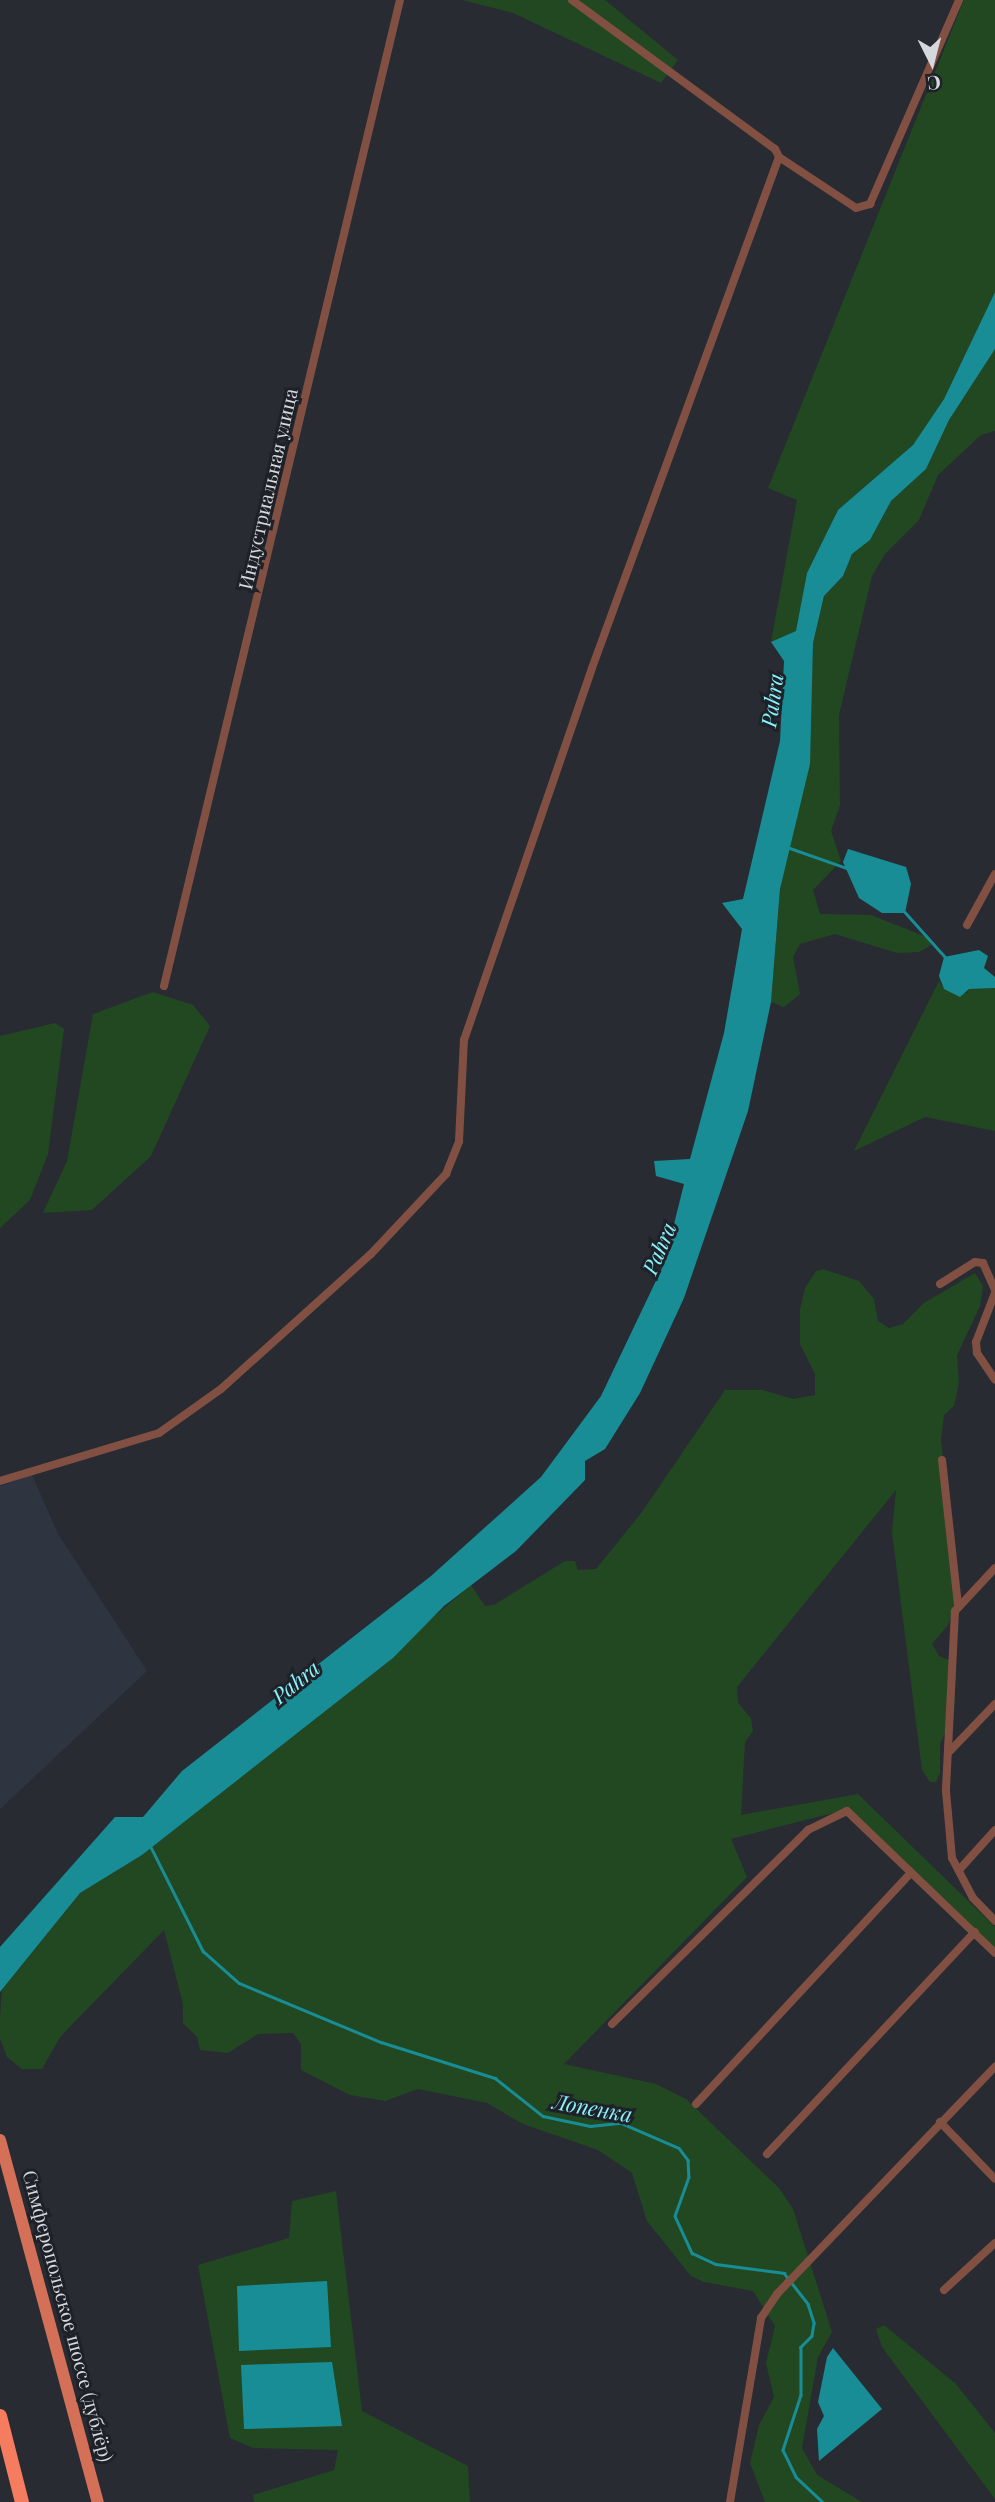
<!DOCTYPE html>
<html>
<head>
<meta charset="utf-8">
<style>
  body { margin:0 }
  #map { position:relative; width:995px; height:2502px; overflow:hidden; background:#282b32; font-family:"Playfair Display",serif }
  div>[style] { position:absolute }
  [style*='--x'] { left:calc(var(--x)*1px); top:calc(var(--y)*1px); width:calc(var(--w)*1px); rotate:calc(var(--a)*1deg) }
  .built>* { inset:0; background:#2e3541 }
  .green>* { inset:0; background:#224821 }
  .water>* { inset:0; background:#188d96 }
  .stream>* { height:2.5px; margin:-1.25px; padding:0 1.25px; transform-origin:1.25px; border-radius:1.25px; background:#188d96 }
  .street>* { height:8px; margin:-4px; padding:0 4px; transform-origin:4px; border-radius:4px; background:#815043 }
  .primary>* { height:12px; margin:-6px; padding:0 6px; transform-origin:6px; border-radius:6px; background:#d47057 }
  .highway>* { height:14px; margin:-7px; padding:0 7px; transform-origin:7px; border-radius:7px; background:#f57c5e }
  span { translate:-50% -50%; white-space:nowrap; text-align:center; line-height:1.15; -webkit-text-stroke:6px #1e2228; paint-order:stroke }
  .street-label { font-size:19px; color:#d5d8dc }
  .water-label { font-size:21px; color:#89f4fe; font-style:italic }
  .north { position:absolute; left:897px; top:28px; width:70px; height:70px; -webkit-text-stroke:5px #1e2228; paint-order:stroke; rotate:174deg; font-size:19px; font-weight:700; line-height:28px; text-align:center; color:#d5d8dc }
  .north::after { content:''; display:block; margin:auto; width:24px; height:32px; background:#d5d8dc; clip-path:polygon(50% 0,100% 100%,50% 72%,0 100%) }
</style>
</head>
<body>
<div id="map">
  <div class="built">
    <div style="clip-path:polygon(32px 1475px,58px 1534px,147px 1671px,0 1809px,0 1486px)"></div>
  </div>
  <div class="green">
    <div style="clip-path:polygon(462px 0,605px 0,678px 60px,661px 83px,513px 13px)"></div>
    <div style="clip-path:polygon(964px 0,995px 0,995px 292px,944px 399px,913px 445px,838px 510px,807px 573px,797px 631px,771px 642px,797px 500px,768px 488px)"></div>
    <div style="clip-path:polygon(995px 349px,995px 431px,981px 435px,938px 475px,919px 520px,885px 554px,872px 576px,839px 715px,840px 805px,831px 831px,841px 861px,813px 890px,820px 914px,871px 915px,929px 938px,931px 945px,919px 952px,897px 953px,835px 934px,800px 944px,793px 957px,800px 994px,784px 1007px,771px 1002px,780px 889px,811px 695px,813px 643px,824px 596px,843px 576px,852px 554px,870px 540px,891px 501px,926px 469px,949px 420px)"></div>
    <div style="clip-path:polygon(939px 981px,944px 989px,967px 993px,969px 989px,995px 988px,995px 1131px,925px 1117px,854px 1151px)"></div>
    <div style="clip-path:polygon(153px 992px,193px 1005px,210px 1026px,151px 1156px,92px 1210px,43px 1213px,67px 1161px,93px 1014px)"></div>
    <div style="clip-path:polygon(55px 1023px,64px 1029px,48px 1154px,30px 1200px,0 1228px,0 1036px)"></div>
    <div style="clip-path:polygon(823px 1269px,859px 1281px,874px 1299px,878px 1321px,889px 1328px,903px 1324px,924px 1303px,975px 1273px,983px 1286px,980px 1306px,957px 1355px,959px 1383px,954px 1406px,944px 1415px,941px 1440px,958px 1596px,948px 1625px,932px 1644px,939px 1656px,951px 1661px,956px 1674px,954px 1713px,940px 1744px,940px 1773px,936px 1782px,930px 1782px,922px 1770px,892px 1532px,896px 1490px,737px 1687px,738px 1703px,751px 1718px,753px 1731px,745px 1742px,741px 1815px,858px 1794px,995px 1927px,995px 1952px,841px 1811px,731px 1839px,747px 1877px,564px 2064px,656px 2084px,686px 2099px,779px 2188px,793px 2209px,832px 2332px,818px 2357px,802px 2448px,817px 2475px,862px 2502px,765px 2502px,750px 2463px,759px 2425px,774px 2397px,766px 2363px,775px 2326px,753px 2291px,704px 2282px,691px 2276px,647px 2221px,632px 2173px,598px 2150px,523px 2124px,487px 2103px,418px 2089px,385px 2101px,350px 2095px,301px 2070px,301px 2044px,293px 2033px,258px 2034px,228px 2053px,200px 2050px,197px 2037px,183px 2023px,183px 2004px,164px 1930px,60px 2037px,42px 2069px,22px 2069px,7px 2057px,0 2038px,0 2016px,2px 1990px,80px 1893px,142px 1855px,393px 1658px,410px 1637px,471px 1585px,485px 1606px,494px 1605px,565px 1561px,575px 1561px,578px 1570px,596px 1569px,642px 1512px,725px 1390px,763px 1390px,793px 1399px,815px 1395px,815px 1374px,800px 1344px,800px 1310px,805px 1288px,816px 1271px)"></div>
    <div style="clip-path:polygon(336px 2191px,362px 2411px,468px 2466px,470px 2502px,254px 2502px,253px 2495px,334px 2470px,338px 2450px,253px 2448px,230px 2438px,198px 2265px,289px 2238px,292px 2201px)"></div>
    <div style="clip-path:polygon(884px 2325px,956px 2384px,995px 2433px,995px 2499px,882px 2347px,876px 2329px)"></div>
  </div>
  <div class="water">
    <div style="clip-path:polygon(995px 292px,995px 349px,949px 420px,926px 469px,891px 501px,870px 540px,852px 554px,843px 576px,824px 596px,813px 643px,810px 764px,780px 889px,771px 1002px,748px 1111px,684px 1298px,640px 1393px,605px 1449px,585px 1461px,585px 1480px,516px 1551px,444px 1606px,393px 1658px,142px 1855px,80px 1893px,0 1992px,0 1947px,115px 1817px,143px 1817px,182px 1771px,431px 1576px,541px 1477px,601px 1396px,664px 1264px,684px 1184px,656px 1176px,654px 1161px,690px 1159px,724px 1033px,742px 929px,722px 903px,743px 899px,780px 741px,784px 661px,771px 642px,796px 631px,807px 573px,838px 510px,913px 445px,944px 399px)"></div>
    <div style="clip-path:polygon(848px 849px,906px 867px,911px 884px,905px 913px,882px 913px,859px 898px,843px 862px)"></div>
    <div style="clip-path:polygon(979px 950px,988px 956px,984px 968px,995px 977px,995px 988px,969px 989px,960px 997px,944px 989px,939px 976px,944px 957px)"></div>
    <div style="clip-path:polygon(327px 2281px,331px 2347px,239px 2351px,237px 2286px)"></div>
    <div style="clip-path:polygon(833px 2348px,882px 2409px,819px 2461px,817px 2429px,824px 2416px,818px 2402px,827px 2357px)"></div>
    <div style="clip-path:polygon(332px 2362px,342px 2426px,244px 2429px,241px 2365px)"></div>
  </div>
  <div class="stream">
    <div style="--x:787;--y:847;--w:64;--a:19.3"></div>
    <div style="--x:905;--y:912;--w:63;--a:48.2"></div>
    <div style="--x:150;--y:1845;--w:119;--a:63.4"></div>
    <div style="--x:203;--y:1951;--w:48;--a:41.6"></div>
    <div style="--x:239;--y:1983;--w:154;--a:22.6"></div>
    <div style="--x:381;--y:2042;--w:120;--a:17.5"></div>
    <div style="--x:495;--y:2078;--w:61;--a:38.4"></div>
    <div style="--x:543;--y:2116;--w:48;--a:12"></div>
    <div style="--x:590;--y:2126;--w:31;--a:-6"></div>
    <div style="--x:621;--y:2123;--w:63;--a:23.3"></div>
    <div style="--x:679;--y:2148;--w:15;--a:53"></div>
    <div style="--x:688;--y:2160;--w:17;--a:87"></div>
    <div style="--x:689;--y:2177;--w:41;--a:109.7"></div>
    <div style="--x:675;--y:2216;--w:41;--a:65.3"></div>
    <div style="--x:692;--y:2253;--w:26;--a:25"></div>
    <div style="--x:716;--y:2264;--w:69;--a:7.5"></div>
    <div style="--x:784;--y:2273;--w:39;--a:52"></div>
    <div style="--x:808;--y:2304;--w:20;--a:72"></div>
    <div style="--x:814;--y:2323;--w:13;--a:99"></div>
    <div style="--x:812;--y:2336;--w:16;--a:135"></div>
    <div style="--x:801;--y:2347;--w:48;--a:90"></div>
    <div style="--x:801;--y:2395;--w:58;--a:108.1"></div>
    <div style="--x:783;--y:2450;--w:30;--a:64"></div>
    <div style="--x:796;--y:2477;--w:37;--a:43"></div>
  </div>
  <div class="street">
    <div style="--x:572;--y:0;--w:252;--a:36.3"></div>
    <div style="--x:775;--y:149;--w:9;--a:63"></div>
    <div style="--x:779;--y:157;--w:92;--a:33.5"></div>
    <div style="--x:856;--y:208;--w:15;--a:-16"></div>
    <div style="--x:870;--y:204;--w:223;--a:-66.4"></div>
    <div style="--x:967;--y:925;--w:58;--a:-61.2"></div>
    <div style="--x:164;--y:986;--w:1014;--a:-76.54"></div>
    <div style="--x:940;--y:1284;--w:41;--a:-32.2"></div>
    <div style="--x:975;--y:1262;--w:8;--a:7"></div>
    <div style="--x:983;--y:1263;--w:30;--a:66"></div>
    <div style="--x:995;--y:1293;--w:53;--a:111.2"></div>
    <div style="--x:976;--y:1342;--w:11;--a:85"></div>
    <div style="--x:977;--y:1353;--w:32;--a:56"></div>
    <div style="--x:942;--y:1460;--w:147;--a:83.7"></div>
    <div style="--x:0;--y:1481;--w:166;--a:-16.8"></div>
    <div style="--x:159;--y:1433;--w:76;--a:-35.4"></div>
    <div style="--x:221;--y:1389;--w:202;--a:-42"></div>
    <div style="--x:371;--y:1254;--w:110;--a:-46.8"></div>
    <div style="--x:446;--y:1174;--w:35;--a:-68"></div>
    <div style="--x:459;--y:1141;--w:101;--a:-87.2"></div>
    <div style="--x:464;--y:1040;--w:393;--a:-71"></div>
    <div style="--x:592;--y:668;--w:544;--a:-69.9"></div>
    <div style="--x:995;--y:1568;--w:59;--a:132.9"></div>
    <div style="--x:955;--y:1611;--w:180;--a:92.9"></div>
    <div style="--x:946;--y:1791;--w:67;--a:84.9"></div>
    <div style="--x:952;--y:1858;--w:45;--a:62.3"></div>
    <div style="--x:973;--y:1898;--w:32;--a:46"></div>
    <div style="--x:950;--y:1751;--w:65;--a:-46.2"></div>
    <div style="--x:959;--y:1870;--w:54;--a:-48"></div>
    <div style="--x:612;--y:2024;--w:276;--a:-44.7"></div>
    <div style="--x:808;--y:1830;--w:43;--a:-26"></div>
    <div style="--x:847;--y:1811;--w:205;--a:43.8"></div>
    <div style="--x:696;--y:2104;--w:314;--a:-47.1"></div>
    <div style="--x:940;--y:2122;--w:79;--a:46"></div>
    <div style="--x:767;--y:2154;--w:304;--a:-46.9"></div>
    <div style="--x:944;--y:2290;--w:69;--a:-42.7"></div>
    <div style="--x:730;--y:2502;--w:187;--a:-80.4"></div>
    <div style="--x:761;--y:2318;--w:29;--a:-56"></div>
    <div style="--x:777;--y:2294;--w:315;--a:-46.2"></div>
  </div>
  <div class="primary">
    <div style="--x:0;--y:2140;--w:375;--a:74.9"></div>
  </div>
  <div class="highway">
    <div style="--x:0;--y:2416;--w:89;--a:75.7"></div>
  </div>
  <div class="street-label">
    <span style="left:268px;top:489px;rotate:-77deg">Индустриальная улица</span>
    <span style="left:68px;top:2316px;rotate:75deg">Симферопольское шоссе (дублёр)</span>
  </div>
  <div class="water-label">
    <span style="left:771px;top:700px;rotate:-82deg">Pahra</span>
    <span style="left:658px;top:1248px;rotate:-67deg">Pahra</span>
    <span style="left:295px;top:1681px;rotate:-39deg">Pahra</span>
    <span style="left:593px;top:2107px;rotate:10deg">Лопенка</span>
  </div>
  <div class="north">С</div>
</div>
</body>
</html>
